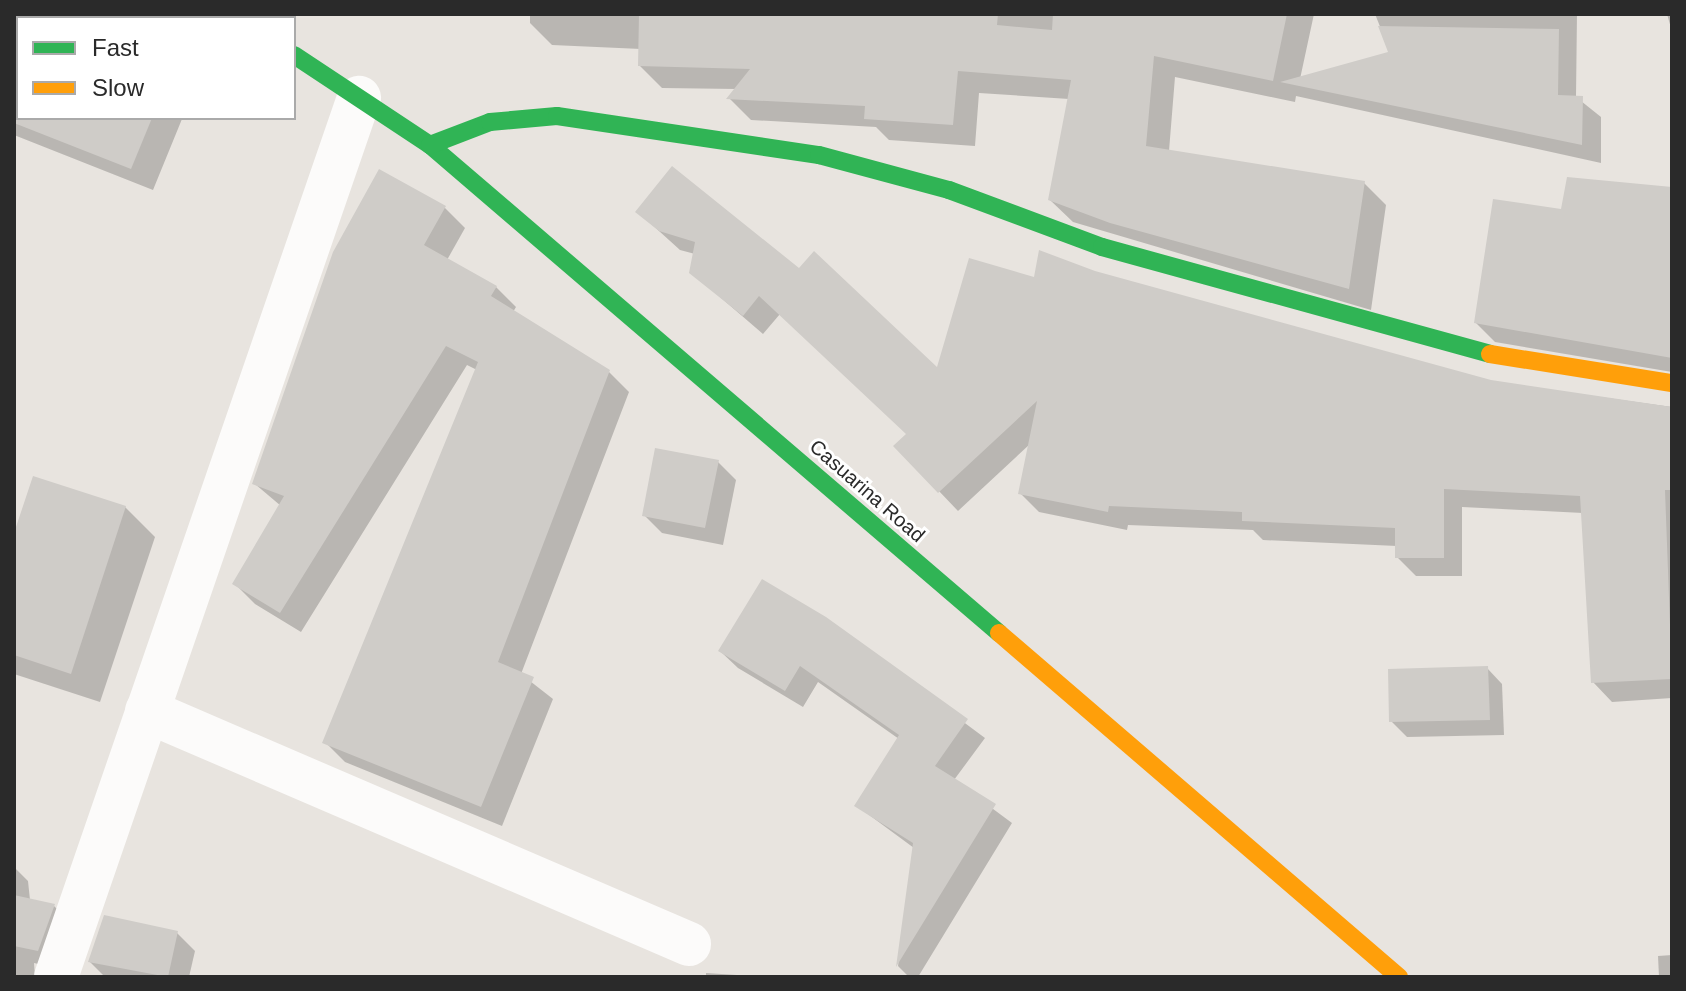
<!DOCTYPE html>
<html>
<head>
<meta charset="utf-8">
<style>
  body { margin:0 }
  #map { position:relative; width:1686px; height:991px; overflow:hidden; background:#e8e4df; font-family:Helvetica,sans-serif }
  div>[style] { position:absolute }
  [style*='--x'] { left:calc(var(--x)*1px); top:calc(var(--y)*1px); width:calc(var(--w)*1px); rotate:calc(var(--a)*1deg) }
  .shadow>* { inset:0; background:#0003 }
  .building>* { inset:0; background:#cfccc8 }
  .street>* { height:44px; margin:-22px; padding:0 22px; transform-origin:22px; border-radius:22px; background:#fcfbfa }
  .fast>* { height:18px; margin:-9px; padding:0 9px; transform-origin:9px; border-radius:9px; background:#30b455 }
  .slow>* { height:18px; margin:-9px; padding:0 9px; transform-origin:9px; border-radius:9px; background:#ff9f0a }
  span { translate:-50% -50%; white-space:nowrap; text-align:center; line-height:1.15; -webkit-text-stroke:6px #fff; paint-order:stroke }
  .street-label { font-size:20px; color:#2a2a2a }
  .frame { position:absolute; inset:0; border:16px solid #2a2a2a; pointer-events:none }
  .legend { position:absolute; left:16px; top:16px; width:280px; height:104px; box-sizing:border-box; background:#fff; border:2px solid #aaa; margin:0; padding:10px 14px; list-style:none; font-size:24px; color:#2a2a2a }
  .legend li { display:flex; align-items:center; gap:16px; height:40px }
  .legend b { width:40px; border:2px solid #aaa }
</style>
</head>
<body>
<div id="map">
  <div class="shadow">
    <div style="clip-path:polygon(530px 14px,1314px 14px,1300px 79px,1391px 54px,1375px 14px,1577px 14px,1576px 97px,1601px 117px,1601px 163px,1296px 96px,1295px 102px,1175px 77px,1169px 151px,1364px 183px,1386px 205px,1371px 310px,1073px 222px,1050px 200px,1069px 99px,979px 93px,975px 146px,889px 140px,876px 127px,751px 120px,729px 98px,736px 89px,662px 88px,640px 66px,641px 49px,552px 45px,530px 23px)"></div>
    <div style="clip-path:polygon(1667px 14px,1672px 14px,1672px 57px,1671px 28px)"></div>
    <div style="clip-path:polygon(14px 39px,18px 118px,182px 119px,153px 190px,14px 135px)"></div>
    <div style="clip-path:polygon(1672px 189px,1672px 372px,1495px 342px,1476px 323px,1563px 211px)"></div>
    <div style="clip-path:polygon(444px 207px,465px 228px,447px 260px,496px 287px,516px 307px,513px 312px,609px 372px,629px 392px,521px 674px,553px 699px,502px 826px,345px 762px,325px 742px,477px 370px,467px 365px,301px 632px,255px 604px,234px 583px,281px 506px,255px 484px)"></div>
    <div style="clip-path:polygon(638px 212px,799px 271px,938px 371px,1035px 279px,1095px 273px,1491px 382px,1672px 407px,1672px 698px,1612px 702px,1593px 682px,1583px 513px,1462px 507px,1462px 576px,1416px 576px,1397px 557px,1397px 546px,1263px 540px,1253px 530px,1128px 525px,1127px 530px,1039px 512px,1020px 493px,1030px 444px,958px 511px,896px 446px,908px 434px,780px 314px,763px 334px,691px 272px,695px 254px,680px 250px)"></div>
    <div style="clip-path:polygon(718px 462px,736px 480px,723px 545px,662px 533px,644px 515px)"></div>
    <div style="clip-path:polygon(125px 507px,155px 537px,100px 702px,14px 674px,14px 534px)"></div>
    <div style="clip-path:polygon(825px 619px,985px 738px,954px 780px,1012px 823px,918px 977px,909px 977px,898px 966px,914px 848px,857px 806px,899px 739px,818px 682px,803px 707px,738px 668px,720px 651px)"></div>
    <div style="clip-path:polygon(1487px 668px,1502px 684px,1504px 735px,1407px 737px,1391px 721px)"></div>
    <div style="clip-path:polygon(14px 867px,28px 881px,30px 900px,54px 906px,72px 924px,56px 968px,34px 963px,35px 977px,14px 977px)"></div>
    <div style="clip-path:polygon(177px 933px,195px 951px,189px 977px,105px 977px,90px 962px)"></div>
    <div style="clip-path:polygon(1672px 955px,1672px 977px,1659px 977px,1658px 956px)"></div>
    <div style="clip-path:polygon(706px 973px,767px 977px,706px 977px)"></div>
  </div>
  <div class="building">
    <div style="clip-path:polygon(639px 14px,998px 14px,997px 25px,1052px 30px,1053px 14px,1287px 14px,1273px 81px,1154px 56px,1146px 146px,1365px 181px,1349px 289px,1110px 223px,1048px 200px,1071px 80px,958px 71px,953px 125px,864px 119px,865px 106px,726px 99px,750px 69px,638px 66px)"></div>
    <div style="clip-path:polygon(1378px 26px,1559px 29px,1558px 95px,1583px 96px,1582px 145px,1280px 82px,1388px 52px)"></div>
    <div style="clip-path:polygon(14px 118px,152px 118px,131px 169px,14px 123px)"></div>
    <div style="clip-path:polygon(672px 166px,799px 268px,814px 251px,937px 367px,969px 258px,1034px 277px,1039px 250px,1095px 271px,1491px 380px,1672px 407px,1672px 490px,1665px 490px,1672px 679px,1591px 683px,1580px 496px,1444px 489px,1444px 558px,1395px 558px,1395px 528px,1242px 521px,1242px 512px,1109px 506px,1108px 512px,1018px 494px,1037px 401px,938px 493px,893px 446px,906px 434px,759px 296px,743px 316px,689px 273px,695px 242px,659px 231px,635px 212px)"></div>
    <div style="clip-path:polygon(379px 169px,446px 206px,424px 245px,497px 286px,491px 296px,610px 370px,498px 662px,534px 677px,481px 807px,322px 743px,478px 362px,446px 346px,280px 613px,232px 584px,284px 496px,252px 484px,333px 252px)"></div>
    <div style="clip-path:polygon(1567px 177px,1672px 187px,1672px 358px,1474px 323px,1493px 199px,1561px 209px)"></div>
    <div style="clip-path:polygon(655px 448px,719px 460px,705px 528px,642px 516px)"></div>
    <div style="clip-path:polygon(33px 476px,126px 506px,71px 674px,14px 655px,14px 533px)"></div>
    <div style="clip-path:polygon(762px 579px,826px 617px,968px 719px,935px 766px,996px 804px,896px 967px,913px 843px,854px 806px,899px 735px,800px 666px,785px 691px,718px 651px)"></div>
    <div style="clip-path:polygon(1488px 666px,1490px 720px,1389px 722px,1388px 669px)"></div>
    <div style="clip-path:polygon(14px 895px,55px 904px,38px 951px,14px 946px)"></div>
    <div style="clip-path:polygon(104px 915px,178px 931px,168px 977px,88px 962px)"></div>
  </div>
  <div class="street">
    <div style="--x:147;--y:711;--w:590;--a:23.26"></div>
    <div style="--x:56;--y:977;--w:930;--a:-70.98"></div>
  </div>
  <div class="fast">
    <div style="--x:294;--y:55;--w:163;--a:33.5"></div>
    <div style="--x:430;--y:145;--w:750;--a:40.62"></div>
    <div style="--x:430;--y:145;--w:64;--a:-21"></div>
    <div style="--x:490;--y:122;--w:67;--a:-5.1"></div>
    <div style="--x:557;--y:116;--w:265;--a:8.5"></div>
    <div style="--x:819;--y:155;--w:135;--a:15.1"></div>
    <div style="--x:949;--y:190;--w:163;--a:20.4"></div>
    <div style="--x:1102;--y:247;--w:402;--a:15.4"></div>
  </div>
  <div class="slow">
    <div style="--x:231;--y:14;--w:7;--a:34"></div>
    <div style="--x:1490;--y:354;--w:184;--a:9.1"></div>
    <div style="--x:999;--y:633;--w:528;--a:40.7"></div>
  </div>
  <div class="street-label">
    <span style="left:867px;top:491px;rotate:41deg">Casuarina Road</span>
  </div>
  <div class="frame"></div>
  <ul class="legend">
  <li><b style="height:10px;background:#30b455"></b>Fast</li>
  <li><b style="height:10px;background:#ff9f0a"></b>Slow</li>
  </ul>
</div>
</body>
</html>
